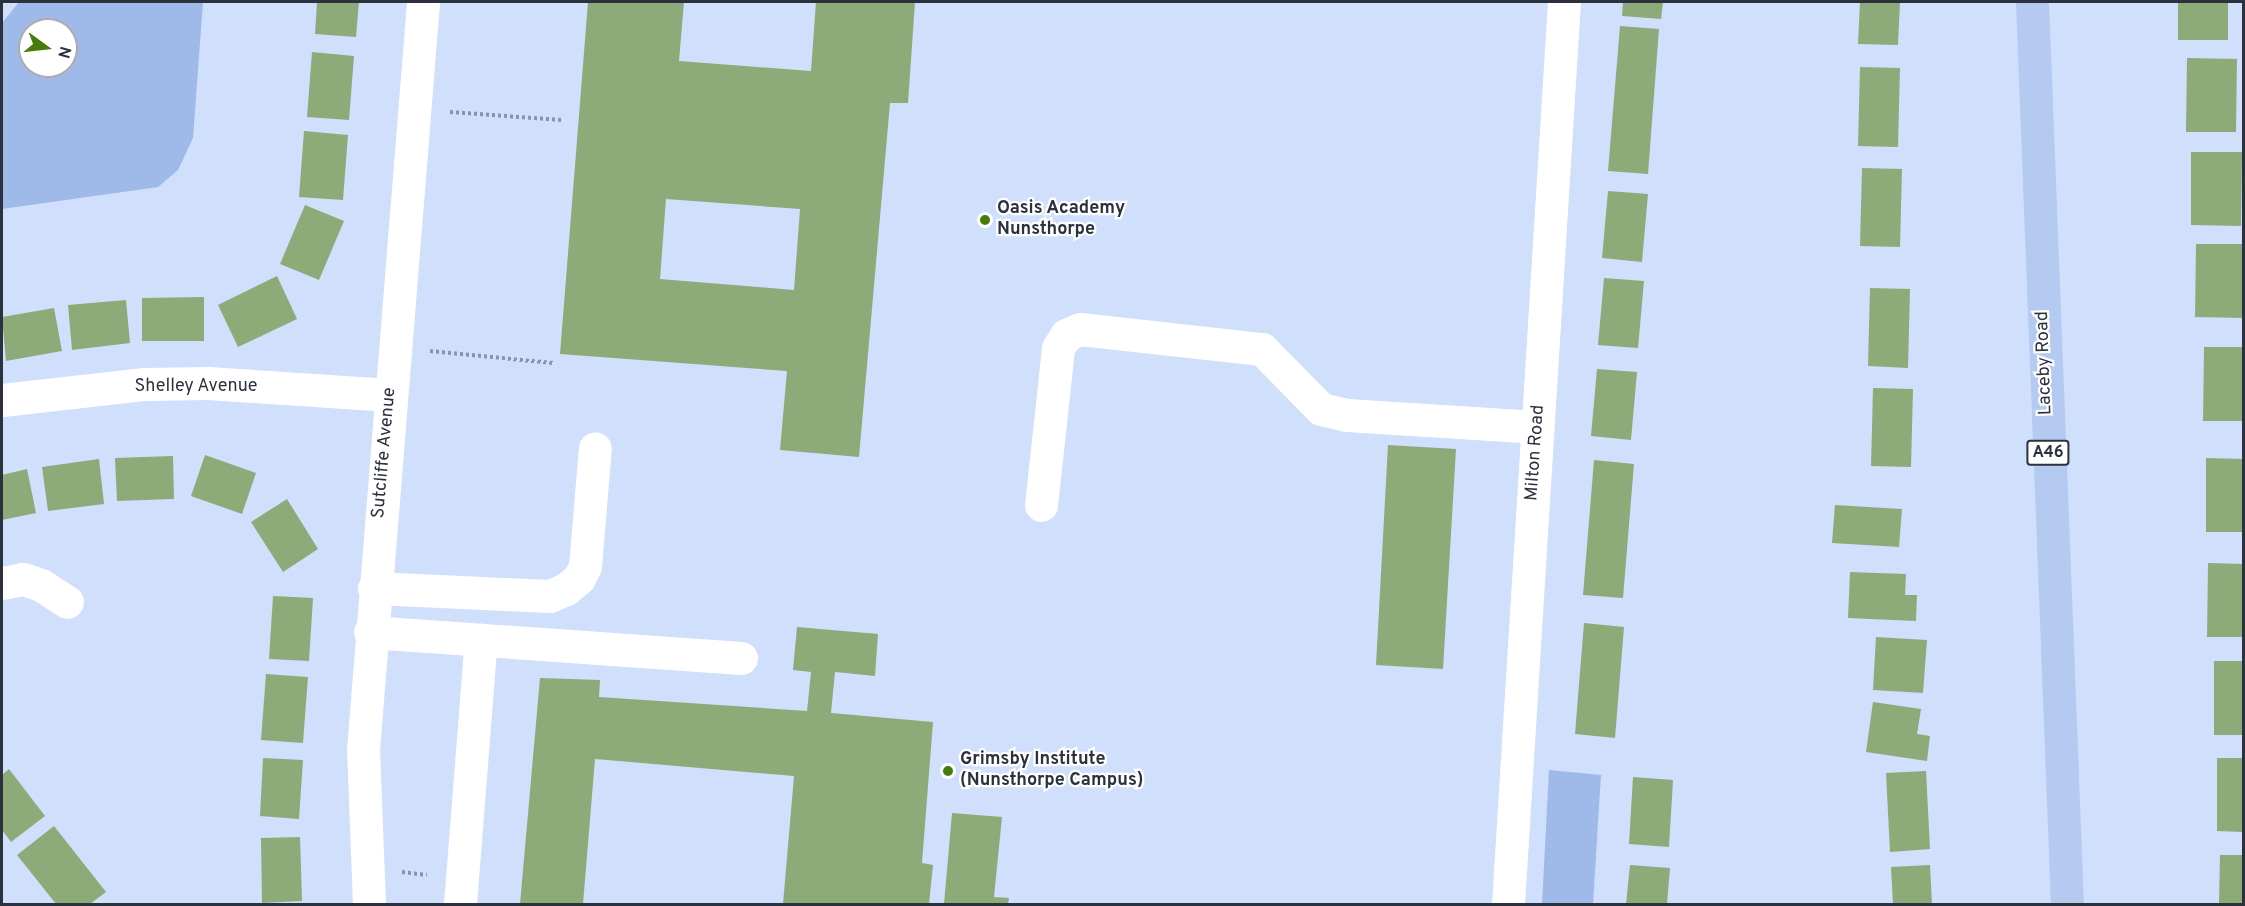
<!DOCTYPE html>
<html>
<head>
<meta charset="utf-8">
<style>
  body { margin:0 }
  #map { position:relative; width:2245px; height:906px; overflow:hidden; background:#d0dffb; font-family:Overpass,sans-serif }
  div>[style] { position:absolute }
  [style*='--x'] { left:calc(var(--x)*1px); top:calc(var(--y)*1px); width:calc(var(--w)*1px); rotate:calc(var(--a)*1deg) }
  .green>* { inset:0; background:#9fb9e8 }
  .building>* { inset:0; background:#8dab79 }
  .path>* { height:4px; margin-top:-2px; transform-origin:0; background:repeating-linear-gradient(90deg,#8994a8 0 3px,transparent 0 6px) }
  .minor>* { height:33px; margin:-16.5px; padding:0 16.5px; transform-origin:16.5px; border-radius:16.5px; background:#fff }
  .highway>* { height:33px; margin:-16.5px; padding:0 16.5px; transform-origin:16.5px; border-radius:16.5px; background:#b4caf1 }
  .dots>* { width:16px; height:16px; translate:-50% -50%; box-sizing:border-box; border:3px solid #fff; border-radius:50% }
  span { translate:-50% -50%; white-space:nowrap; text-align:center; line-height:1.15; -webkit-text-stroke:4.5px #fff; paint-order:stroke }
  .shield-label span { padding:2px 4px; background:#fff; border:2px solid; border-radius:4px; -webkit-text-stroke-width:0 }
  .shield-label { font-size:16px; color:#2c323d; font-weight:700 }
  .poi-label { font-size:18px; color:#2c323d; font-weight:700 }
  .left { translate:0 -50%; text-align:left }
  .street-label { font-size:18px; color:#2c323d }
  .frame { position:absolute; inset:0; border:3px solid #2c323d; pointer-events:none }
  .north { position:absolute; left:18px; top:18px; width:60px; height:60px; box-sizing:border-box; background:#fff; border:2px solid #abadb1; border-radius:50%; rotate:105deg; font-size:16px; font-weight:700; line-height:24px; text-align:center; color:#2c323d }
  .north::after { content:''; display:block; margin:auto; width:21px; height:27px; background:#477b0b; clip-path:polygon(50% 0,100% 100%,50% 72%,0 100%) }
</style>
</head>
<body>
<div id="map">
  <div class="green">
    <div style="clip-path:polygon(evenodd,19px 2px,203px 2px,193px 138px,178px 170px,158px 187px,2px 209px,2px 23px,19px 2px,30px 30px,66px 30px,66px 66px,30px 66px,30px 30px)"></div>
    <div style="clip-path:polygon(1549px 770px,1601px 775px,1593px 904px,1542px 904px)"></div>
  </div>
  <div class="building">
    <div style="clip-path:polygon(317px 2px,359px 2px,356px 37px,315px 34px)"></div>
    <div style="clip-path:polygon(evenodd,588px 2px,684px 2px,679px 61px,811px 71px,816px 2px,915px 2px,908px 103px,890px 103px,859px 457px,780px 450px,787px 371px,560px 354px,588px 2px,666px 199px,800px 209px,794px 290px,660px 279px,666px 199px)"></div>
    <div style="clip-path:polygon(1623px 2px,1663px 2px,1661px 19px,1622px 16px)"></div>
    <div style="clip-path:polygon(1860px 2px,1900px 2px,1898px 45px,1858px 44px)"></div>
    <div style="clip-path:polygon(2178px 2px,2228px 2px,2228px 40px,2178px 40px)"></div>
    <div style="clip-path:polygon(1620px 26px,1659px 29px,1648px 174px,1608px 171px)"></div>
    <div style="clip-path:polygon(312px 52px,354px 56px,349px 120px,307px 117px)"></div>
    <div style="clip-path:polygon(2187px 58px,2237px 59px,2236px 132px,2186px 132px)"></div>
    <div style="clip-path:polygon(1860px 67px,1900px 68px,1898px 147px,1858px 146px)"></div>
    <div style="clip-path:polygon(304px 131px,348px 135px,343px 200px,299px 197px)"></div>
    <div style="clip-path:polygon(2191px 152px,2242px 152px,2241px 226px,2191px 225px)"></div>
    <div style="clip-path:polygon(1862px 168px,1902px 169px,1900px 247px,1860px 246px)"></div>
    <div style="clip-path:polygon(1608px 191px,1648px 194px,1642px 262px,1602px 258px)"></div>
    <div style="clip-path:polygon(305px 205px,344px 221px,319px 280px,280px 264px)"></div>
    <div style="clip-path:polygon(2196px 244px,2244px 244px,2244px 318px,2195px 317px)"></div>
    <div style="clip-path:polygon(277px 276px,297px 319px,238px 347px,218px 305px)"></div>
    <div style="clip-path:polygon(1604px 278px,1644px 281px,1638px 348px,1598px 345px)"></div>
    <div style="clip-path:polygon(1870px 288px,1910px 289px,1908px 368px,1868px 366px)"></div>
    <div style="clip-path:polygon(204px 297px,204px 341px,142px 341px,142px 298px)"></div>
    <div style="clip-path:polygon(126px 300px,130px 343px,72px 350px,68px 305px)"></div>
    <div style="clip-path:polygon(54px 308px,62px 351px,6px 361px,2px 317px)"></div>
    <div style="clip-path:polygon(2204px 347px,2244px 347px,2244px 421px,2203px 421px)"></div>
    <div style="clip-path:polygon(1597px 369px,1637px 372px,1631px 440px,1591px 436px)"></div>
    <div style="clip-path:polygon(1873px 388px,1913px 389px,1911px 467px,1871px 466px)"></div>
    <div style="clip-path:polygon(1388px 445px,1456px 449px,1443px 669px,1376px 665px)"></div>
    <div style="clip-path:polygon(205px 455px,256px 473px,242px 514px,191px 496px)"></div>
    <div style="clip-path:polygon(173px 456px,174px 499px,117px 501px,115px 458px)"></div>
    <div style="clip-path:polygon(2206px 458px,2244px 459px,2244px 532px,2206px 532px)"></div>
    <div style="clip-path:polygon(99px 459px,104px 504px,48px 511px,42px 467px)"></div>
    <div style="clip-path:polygon(1594px 460px,1634px 464px,1623px 598px,1583px 595px)"></div>
    <div style="clip-path:polygon(27px 469px,36px 513px,2px 520px,2px 475px)"></div>
    <div style="clip-path:polygon(287px 499px,318px 549px,283px 572px,251px 522px)"></div>
    <div style="clip-path:polygon(1835px 505px,1902px 509px,1899px 547px,1832px 543px)"></div>
    <div style="clip-path:polygon(2208px 563px,2244px 564px,2244px 637px,2207px 637px)"></div>
    <div style="clip-path:polygon(1850px 572px,1906px 574px,1905px 595px,1917px 595px,1916px 621px,1848px 618px)"></div>
    <div style="clip-path:polygon(273px 596px,313px 598px,309px 661px,269px 659px)"></div>
    <div style="clip-path:polygon(1584px 623px,1624px 627px,1615px 738px,1575px 734px)"></div>
    <div style="clip-path:polygon(797px 627px,878px 634px,875px 676px,835px 672px,831px 713px,933px 722px,922px 863px,933px 865px,929px 904px,783px 904px,794px 776px,595px 759px,583px 904px,520px 904px,540px 678px,600px 680px,599px 697px,807px 711px,811px 672px,793px 670px)"></div>
    <div style="clip-path:polygon(1876px 637px,1927px 640px,1923px 693px,1873px 690px)"></div>
    <div style="clip-path:polygon(2214px 661px,2244px 661px,2244px 735px,2214px 735px)"></div>
    <div style="clip-path:polygon(266px 674px,308px 677px,303px 743px,261px 740px)"></div>
    <div style="clip-path:polygon(1873px 702px,1921px 709px,1917px 734px,1930px 736px,1927px 761px,1866px 752px)"></div>
    <div style="clip-path:polygon(263px 758px,303px 760px,299px 819px,260px 816px)"></div>
    <div style="clip-path:polygon(2217px 758px,2244px 758px,2244px 832px,2217px 831px)"></div>
    <div style="clip-path:polygon(9px 769px,45px 816px,11px 842px,2px 830px,2px 775px)"></div>
    <div style="clip-path:polygon(1926px 771px,1930px 849px,1890px 852px,1886px 773px)"></div>
    <div style="clip-path:polygon(1633px 777px,1673px 780px,1669px 847px,1629px 844px)"></div>
    <div style="clip-path:polygon(952px 813px,1002px 817px,994px 897px,1009px 898px,1008px 904px,944px 904px)"></div>
    <div style="clip-path:polygon(54px 826px,106px 892px,90px 904px,56px 904px,17px 855px)"></div>
    <div style="clip-path:polygon(300px 837px,302px 901px,262px 903px,261px 838px)"></div>
    <div style="clip-path:polygon(2220px 855px,2244px 855px,2244px 904px,2219px 904px)"></div>
    <div style="clip-path:polygon(1630px 865px,1670px 868px,1667px 904px,1626px 904px)"></div>
    <div style="clip-path:polygon(1930px 865px,1932px 904px,1893px 904px,1891px 867px)"></div>
  </div>
  <div class="path">
    <div style="--x:450;--y:112;--w:112;--a:4.1"></div>
    <div style="--x:430;--y:351;--w:124;--a:5.6"></div>
    <div style="--x:402;--y:872;--w:25;--a:7"></div>
  </div>
  <div class="minor">
    <div style="--x:2;--y:400;--w:144;--a:-6.4"></div>
    <div style="--x:145;--y:384;--w:63;--a:-0.9"></div>
    <div style="--x:208;--y:383;--w:182;--a:3.8"></div>
    <div style="--x:1041;--y:505;--w:158;--a:-83.8"></div>
    <div style="--x:1058;--y:348;--w:15;--a:-58"></div>
    <div style="--x:1066;--y:335;--w:15;--a:-23"></div>
    <div style="--x:1080;--y:329;--w:183;--a:6.3"></div>
    <div style="--x:1262;--y:349;--w:84;--a:45.5"></div>
    <div style="--x:1321;--y:409;--w:27;--a:13"></div>
    <div style="--x:1347;--y:415;--w:190;--a:3.6"></div>
    <div style="--x:2;--y:583;--w:21;--a:-11"></div>
    <div style="--x:23;--y:579;--w:19;--a:18"></div>
    <div style="--x:41;--y:585;--w:31;--a:33"></div>
    <div style="--x:374;--y:588;--w:176;--a:2.6"></div>
    <div style="--x:550;--y:596;--w:17;--a:-24"></div>
    <div style="--x:566;--y:589;--w:17;--a:-40"></div>
    <div style="--x:579;--y:578;--w:13;--a:-63"></div>
    <div style="--x:585;--y:566;--w:118;--a:-85.2"></div>
    <div style="--x:370;--y:632;--w:372;--a:4"></div>
    <div style="--x:369;--y:904;--w:154;--a:-92.2"></div>
    <div style="--x:363;--y:750;--w:750;--a:-85.41"></div>
    <div style="--x:460;--y:904;--w:265;--a:-85.5"></div>
    <div style="--x:1508;--y:904;--w:904;--a:-86.45"></div>
  </div>
  <div class="highway">
    <div style="--x:2032;--y:2;--w:903;--a:87.78"></div>
  </div>
  <div class="dots">
    <div style="left:985px;top:220px;background:#477b0b"></div>
    <div style="left:948px;top:771px;background:#477b0b"></div>
  </div>
  <div class="shield-label">
    <span style="left:2048px;top:453px">A46</span>
  </div>
  <div class="poi-label">
    <span class="left" style="left:997px;top:220px">Oasis Academy<br>Nunsthorpe</span>
    <span class="left" style="left:960px;top:771px">Grimsby Institute<br>(Nunsthorpe Campus)</span>
  </div>
  <div class="street-label">
    <span style="left:2045px;top:363px;rotate:-92deg">Laceby Road</span>
    <span style="left:196px;top:387px">Shelley Avenue</span>
    <span style="left:385px;top:453px;rotate:-85deg">Sutcliffe Avenue</span>
    <span style="left:1536px;top:453px;rotate:-86deg">Milton Road</span>
  </div>
  <div class="frame"></div>
  <div class="north">N</div>
</div>
</body>
</html>
